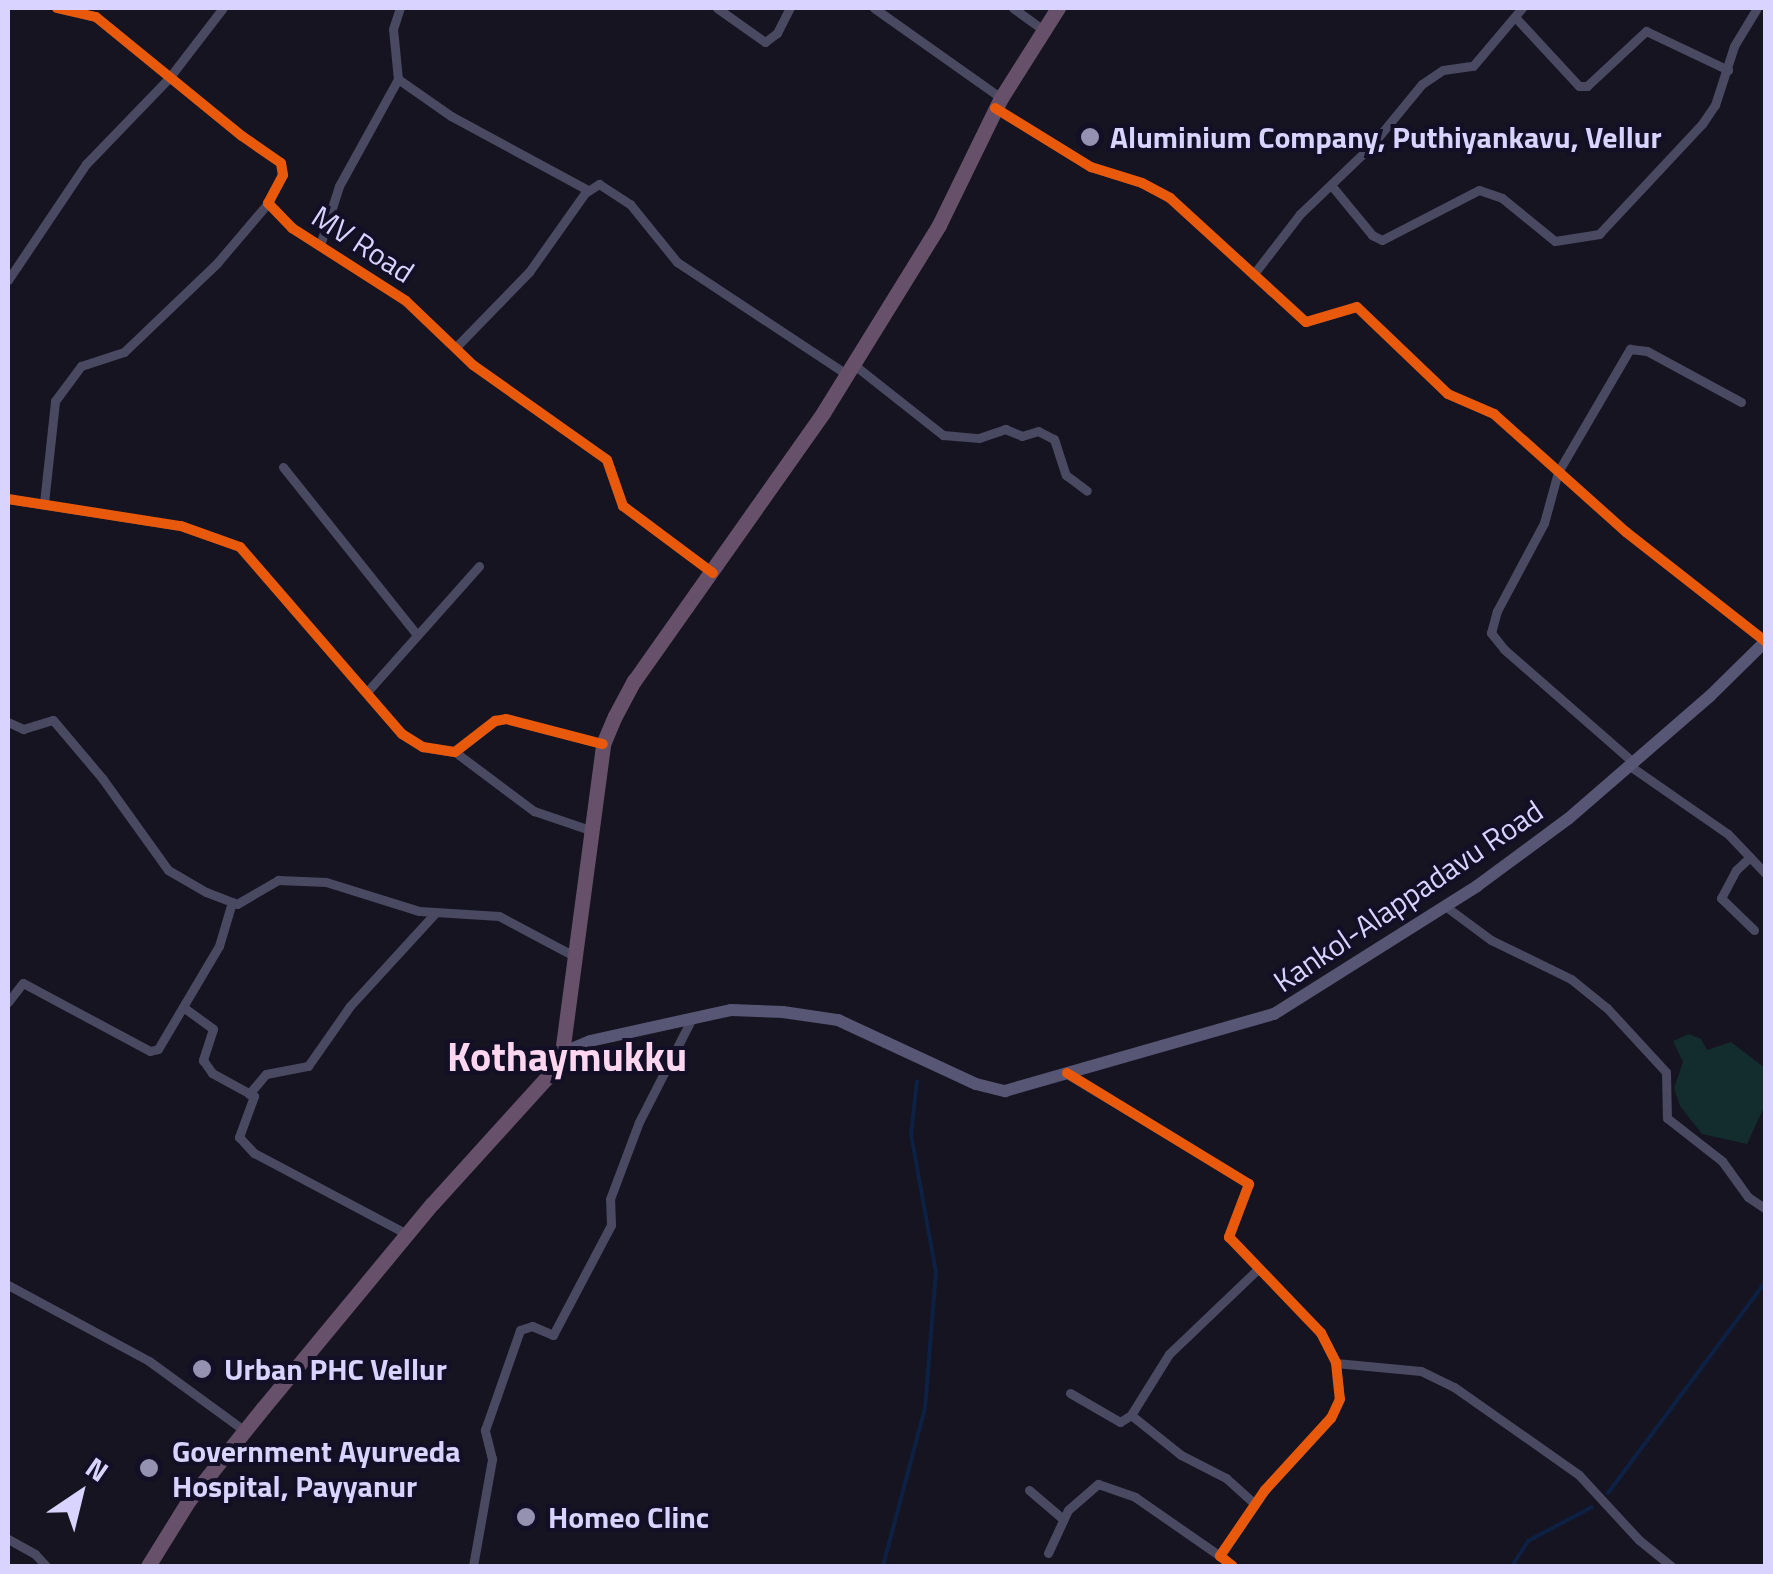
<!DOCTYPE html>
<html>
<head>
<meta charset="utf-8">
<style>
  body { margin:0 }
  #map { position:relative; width:1773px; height:1574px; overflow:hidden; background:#161421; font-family:"Titillium Web",sans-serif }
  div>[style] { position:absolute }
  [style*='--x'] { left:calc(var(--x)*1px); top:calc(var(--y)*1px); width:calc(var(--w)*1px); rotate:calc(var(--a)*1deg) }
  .green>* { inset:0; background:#132c2d }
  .stream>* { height:4px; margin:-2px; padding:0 2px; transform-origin:2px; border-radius:2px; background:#0d2144 }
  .street>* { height:9px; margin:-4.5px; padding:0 4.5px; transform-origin:4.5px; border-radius:4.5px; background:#4a4962 }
  .secondary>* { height:12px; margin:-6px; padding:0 6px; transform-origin:6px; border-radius:6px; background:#575674 }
  .highway>* { height:15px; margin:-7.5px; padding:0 7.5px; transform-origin:7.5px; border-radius:7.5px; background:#67516a }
  .cycleway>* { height:10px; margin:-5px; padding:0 5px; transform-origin:5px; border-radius:5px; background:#e8590c }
  .dots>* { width:28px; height:28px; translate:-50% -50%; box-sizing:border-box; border:5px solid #130f26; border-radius:50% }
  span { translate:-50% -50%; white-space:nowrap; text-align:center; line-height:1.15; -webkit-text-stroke:8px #130f26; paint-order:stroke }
  .poi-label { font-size:30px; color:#d9d4ff; font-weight:700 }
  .left { translate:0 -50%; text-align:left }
  .street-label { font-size:30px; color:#d9d4ff }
  .district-label { font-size:40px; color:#ffd6f0; font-weight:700 }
  .frame { position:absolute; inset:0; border:10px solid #d9d4ff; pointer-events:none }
  .north { position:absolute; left:30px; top:1444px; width:100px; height:100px; -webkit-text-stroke:8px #130f26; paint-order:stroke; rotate:35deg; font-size:28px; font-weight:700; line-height:40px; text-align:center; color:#d9d4ff }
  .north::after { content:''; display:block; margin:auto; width:35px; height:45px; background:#d9d4ff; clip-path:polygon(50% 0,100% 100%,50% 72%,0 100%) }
</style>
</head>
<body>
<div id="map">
  <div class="green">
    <div style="clip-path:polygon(1689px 1034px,1701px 1039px,1707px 1050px,1731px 1042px,1765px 1068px,1765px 1105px,1747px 1144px,1702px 1134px,1680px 1106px,1674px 1088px,1683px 1062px,1673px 1041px)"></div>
  </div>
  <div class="stream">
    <div style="--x:1608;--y:1493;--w:264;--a:-53.3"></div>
    <div style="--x:883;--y:1566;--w:163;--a:-75.1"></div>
    <div style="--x:925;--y:1408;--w:136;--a:-85.4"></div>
    <div style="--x:936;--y:1272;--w:139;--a:-100.3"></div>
    <div style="--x:911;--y:1135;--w:54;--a:-83.7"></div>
    <div style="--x:1512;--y:1566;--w:30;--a:-57"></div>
    <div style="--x:1528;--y:1541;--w:72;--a:-28"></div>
  </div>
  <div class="street">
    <div style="--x:57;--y:8;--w:40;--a:13"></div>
    <div style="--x:96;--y:17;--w:188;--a:39.2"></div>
    <div style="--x:242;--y:136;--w:47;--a:34.7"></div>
    <div style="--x:281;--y:163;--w:12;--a:81"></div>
    <div style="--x:283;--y:175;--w:32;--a:118"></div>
    <div style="--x:268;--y:203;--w:35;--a:46"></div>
    <div style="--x:292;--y:228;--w:135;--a:32.6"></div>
    <div style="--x:406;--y:301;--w:93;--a:43.7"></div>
    <div style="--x:473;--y:365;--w:164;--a:35.3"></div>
    <div style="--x:607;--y:460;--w:49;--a:70.8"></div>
    <div style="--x:623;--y:506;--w:112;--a:36.7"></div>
    <div style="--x:717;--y:8;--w:59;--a:35.3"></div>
    <div style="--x:765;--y:42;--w:15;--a:-37"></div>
    <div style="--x:777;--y:33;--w:28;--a:-63"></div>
    <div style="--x:874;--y:8;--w:156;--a:35.3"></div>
    <div style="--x:1013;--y:8;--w:39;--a:36"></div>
    <div style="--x:1515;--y:17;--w:94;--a:47.2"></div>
    <div style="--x:1579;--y:86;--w:8;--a:0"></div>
    <div style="--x:1587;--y:86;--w:81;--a:-43"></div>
    <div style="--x:1646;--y:31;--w:91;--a:25.4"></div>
    <div style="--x:398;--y:79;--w:65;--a:34.9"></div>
    <div style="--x:451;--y:116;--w:156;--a:28.4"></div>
    <div style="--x:995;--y:108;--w:113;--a:31.6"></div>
    <div style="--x:1091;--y:167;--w:53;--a:17.4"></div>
    <div style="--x:1142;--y:183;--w:32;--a:28"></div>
    <div style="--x:1170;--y:198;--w:184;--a:42.4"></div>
    <div style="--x:1306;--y:322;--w:53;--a:-16.4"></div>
    <div style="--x:1357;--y:307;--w:126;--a:43.7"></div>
    <div style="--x:1448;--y:394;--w:50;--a:23.5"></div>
    <div style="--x:1494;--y:414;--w:177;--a:41.8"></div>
    <div style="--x:1626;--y:532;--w:177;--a:38.1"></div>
    <div style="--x:1331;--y:185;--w:65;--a:50.6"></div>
    <div style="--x:1372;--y:235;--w:11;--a:27"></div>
    <div style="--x:1382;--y:240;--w:109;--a:-27.3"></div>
    <div style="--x:1479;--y:190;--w:24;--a:19"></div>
    <div style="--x:1502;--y:198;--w:68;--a:39.1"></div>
    <div style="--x:1555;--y:241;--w:45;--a:-9"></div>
    <div style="--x:1599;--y:234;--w:151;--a:-46.9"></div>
    <div style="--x:1702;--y:124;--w:23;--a:-56"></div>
    <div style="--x:1715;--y:105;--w:62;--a:-72.1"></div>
    <div style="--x:1734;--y:46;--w:44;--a:-58.8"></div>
    <div style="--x:320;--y:245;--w:62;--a:-72.1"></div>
    <div style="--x:339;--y:186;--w:122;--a:-61.1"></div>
    <div style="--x:398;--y:79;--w:50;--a:-95.7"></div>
    <div style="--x:393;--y:29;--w:22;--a:-72"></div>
    <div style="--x:1253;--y:275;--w:77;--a:-52.4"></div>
    <div style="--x:1300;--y:214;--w:98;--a:-43.8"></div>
    <div style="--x:1371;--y:146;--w:80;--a:-50.6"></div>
    <div style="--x:1422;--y:84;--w:25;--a:-34"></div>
    <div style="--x:1443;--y:70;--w:30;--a:-8"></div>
    <div style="--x:1473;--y:66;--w:76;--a:-49.8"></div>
    <div style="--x:8;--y:280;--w:140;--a:-56.1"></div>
    <div style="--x:86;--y:164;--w:120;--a:-46"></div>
    <div style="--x:169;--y:78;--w:88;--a:-52.4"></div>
    <div style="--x:455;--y:348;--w:106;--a:-45.8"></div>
    <div style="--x:529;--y:272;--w:97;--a:-54.7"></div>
    <div style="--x:585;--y:193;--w:17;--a:-33"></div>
    <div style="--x:599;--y:184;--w:37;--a:33"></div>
    <div style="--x:630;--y:204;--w:75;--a:51"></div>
    <div style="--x:677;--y:262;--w:203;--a:33.5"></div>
    <div style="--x:853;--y:364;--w:115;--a:38.3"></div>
    <div style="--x:943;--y:435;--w:36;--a:5"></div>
    <div style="--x:979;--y:438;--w:28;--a:-19"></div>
    <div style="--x:1005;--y:429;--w:18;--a:22"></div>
    <div style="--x:1022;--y:436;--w:17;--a:-17"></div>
    <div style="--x:1038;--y:431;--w:18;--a:27"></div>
    <div style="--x:1054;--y:439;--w:38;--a:72"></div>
    <div style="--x:1066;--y:475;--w:26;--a:37"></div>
    <div style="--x:283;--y:467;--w:215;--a:51.4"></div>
    <div style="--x:8;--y:499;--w:175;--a:8.9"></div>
    <div style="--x:181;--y:526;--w:63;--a:19.6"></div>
    <div style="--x:240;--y:547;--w:247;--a:49.1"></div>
    <div style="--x:402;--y:734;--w:25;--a:32"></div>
    <div style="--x:423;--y:747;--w:32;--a:9"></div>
    <div style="--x:455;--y:752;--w:51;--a:-37.8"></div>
    <div style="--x:495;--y:721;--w:11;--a:-10"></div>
    <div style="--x:506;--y:719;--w:100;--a:14.5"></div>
    <div style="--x:44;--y:503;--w:103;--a:-83.8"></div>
    <div style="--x:55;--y:401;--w:44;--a:-53.4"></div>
    <div style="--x:81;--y:366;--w:45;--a:-18"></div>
    <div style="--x:124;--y:352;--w:129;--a:-43.7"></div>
    <div style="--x:217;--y:263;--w:79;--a:-49.6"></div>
    <div style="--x:366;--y:693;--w:170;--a:-48.3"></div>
    <div style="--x:8;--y:722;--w:17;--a:25"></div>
    <div style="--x:23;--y:729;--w:31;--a:-17"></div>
    <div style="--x:53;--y:720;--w:76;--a:49.8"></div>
    <div style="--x:102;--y:778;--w:113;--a:54.3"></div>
    <div style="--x:168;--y:870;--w:44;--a:30.1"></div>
    <div style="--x:206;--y:892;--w:33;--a:21"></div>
    <div style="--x:237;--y:904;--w:48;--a:-30.3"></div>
    <div style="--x:278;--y:880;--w:48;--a:2.4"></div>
    <div style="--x:326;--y:882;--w:97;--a:17.3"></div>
    <div style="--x:419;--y:911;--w:80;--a:3.6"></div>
    <div style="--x:499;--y:916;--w:83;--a:28.1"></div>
    <div style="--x:455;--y:752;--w:99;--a:36.8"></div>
    <div style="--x:534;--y:811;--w:59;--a:18.7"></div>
    <div style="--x:1634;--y:763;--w:173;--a:-138.8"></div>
    <div style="--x:1504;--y:649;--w:21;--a:-129"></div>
    <div style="--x:1491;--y:633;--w:23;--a:-75"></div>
    <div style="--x:1497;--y:611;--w:100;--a:-61.9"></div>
    <div style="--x:1544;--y:523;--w:53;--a:-74.6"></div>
    <div style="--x:1558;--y:472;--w:143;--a:-59.7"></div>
    <div style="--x:1630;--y:349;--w:17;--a:7"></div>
    <div style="--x:1647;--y:351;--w:107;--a:28.5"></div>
    <div style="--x:1630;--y:766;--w:119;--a:34.8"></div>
    <div style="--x:1728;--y:834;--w:55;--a:46.5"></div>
    <div style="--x:1750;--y:857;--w:19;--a:137"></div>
    <div style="--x:1736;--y:870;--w:32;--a:118"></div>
    <div style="--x:1721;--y:898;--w:46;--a:44.1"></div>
    <div style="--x:1445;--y:906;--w:57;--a:36.5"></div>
    <div style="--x:1491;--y:940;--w:89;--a:26"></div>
    <div style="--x:1571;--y:979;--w:46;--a:38.9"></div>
    <div style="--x:1607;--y:1008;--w:87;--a:47.3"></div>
    <div style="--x:1666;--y:1072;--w:46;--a:88.8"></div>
    <div style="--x:1667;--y:1118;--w:70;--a:38"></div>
    <div style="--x:1722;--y:1161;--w:44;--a:54.2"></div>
    <div style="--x:1748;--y:1197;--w:22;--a:34"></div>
    <div style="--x:8;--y:1002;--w:24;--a:-52"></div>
    <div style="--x:23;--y:983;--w:144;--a:28.2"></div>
    <div style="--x:150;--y:1051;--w:8;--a:-14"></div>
    <div style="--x:158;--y:1049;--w:120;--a:-59.4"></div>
    <div style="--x:219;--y:946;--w:46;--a:-73.5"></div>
    <div style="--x:183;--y:1007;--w:37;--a:36"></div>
    <div style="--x:213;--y:1029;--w:33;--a:108"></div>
    <div style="--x:203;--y:1060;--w:16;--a:55"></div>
    <div style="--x:212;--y:1073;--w:48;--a:28.7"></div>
    <div style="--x:254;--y:1096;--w:44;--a:110.1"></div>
    <div style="--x:239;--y:1137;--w:22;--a:47"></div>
    <div style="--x:254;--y:1153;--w:173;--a:27.9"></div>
    <div style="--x:1067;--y:1074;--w:213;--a:31.1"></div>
    <div style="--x:1249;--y:1184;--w:57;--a:110.7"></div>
    <div style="--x:1229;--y:1237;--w:133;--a:46.2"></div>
    <div style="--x:1321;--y:1333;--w:34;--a:63"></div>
    <div style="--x:1336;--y:1363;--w:36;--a:84"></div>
    <div style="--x:1340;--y:1399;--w:21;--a:115"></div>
    <div style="--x:1331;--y:1418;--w:98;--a:132.5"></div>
    <div style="--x:1265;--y:1490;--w:80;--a:124.3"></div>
    <div style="--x:1220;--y:1556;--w:16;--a:38"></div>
    <div style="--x:249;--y:1094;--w:26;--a:-50"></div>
    <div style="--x:266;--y:1074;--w:43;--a:-10.8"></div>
    <div style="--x:308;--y:1066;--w:73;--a:-55"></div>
    <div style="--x:350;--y:1006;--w:127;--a:-47.5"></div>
    <div style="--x:8;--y:1285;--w:160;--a:28.3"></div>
    <div style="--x:149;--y:1361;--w:119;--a:36.1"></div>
    <div style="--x:1336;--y:1363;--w:85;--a:5.4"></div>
    <div style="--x:1421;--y:1371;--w:37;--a:26"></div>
    <div style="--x:1454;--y:1387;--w:153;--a:35.1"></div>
    <div style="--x:1579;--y:1475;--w:88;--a:47.3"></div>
    <div style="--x:1639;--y:1540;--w:41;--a:39.1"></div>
    <div style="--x:1070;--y:1393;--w:58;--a:30.1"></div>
    <div style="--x:1120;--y:1422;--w:13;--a:-32"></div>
    <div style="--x:1131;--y:1415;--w:72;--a:-58.1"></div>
    <div style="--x:1169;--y:1354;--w:124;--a:-43.7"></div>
    <div style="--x:1131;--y:1415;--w:64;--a:38.7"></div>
    <div style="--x:1181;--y:1455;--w:51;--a:27.1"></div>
    <div style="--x:1226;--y:1478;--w:39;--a:42"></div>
    <div style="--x:1029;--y:1490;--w:45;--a:40.5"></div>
    <div style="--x:8;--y:1539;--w:31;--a:29"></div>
    <div style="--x:35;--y:1554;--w:16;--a:47"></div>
    <div style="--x:1048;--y:1553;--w:47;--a:-65.1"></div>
    <div style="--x:1068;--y:1510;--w:40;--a:-41"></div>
    <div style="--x:1098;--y:1484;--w:39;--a:19"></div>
    <div style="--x:1135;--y:1497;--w:103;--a:34.8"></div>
    <div style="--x:473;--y:1566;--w:109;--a:-79.9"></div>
    <div style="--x:492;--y:1459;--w:30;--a:-104"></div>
    <div style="--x:485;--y:1430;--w:106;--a:-70.7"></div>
    <div style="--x:520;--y:1330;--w:13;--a:-18"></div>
    <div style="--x:532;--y:1326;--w:23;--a:23"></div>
    <div style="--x:553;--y:1335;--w:124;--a:-62.2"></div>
    <div style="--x:611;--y:1225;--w:26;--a:-92"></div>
    <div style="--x:610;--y:1199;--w:82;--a:-69.4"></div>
    <div style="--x:639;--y:1122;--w:114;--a:-63"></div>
  </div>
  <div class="secondary">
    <div style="--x:562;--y:1053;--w:30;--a:-23"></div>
    <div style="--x:590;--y:1041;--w:144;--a:-12.4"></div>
    <div style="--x:731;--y:1010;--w:52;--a:2.2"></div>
    <div style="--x:783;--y:1012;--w:56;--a:8.3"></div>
    <div style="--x:838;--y:1020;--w:152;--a:24.9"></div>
    <div style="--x:976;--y:1084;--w:30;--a:14"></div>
    <div style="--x:1005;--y:1091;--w:280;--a:-16"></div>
    <div style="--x:1274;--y:1014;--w:240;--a:-32.2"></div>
    <div style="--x:1477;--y:886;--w:113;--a:-36.4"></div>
    <div style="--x:1568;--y:819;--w:188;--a:-40.9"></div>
    <div style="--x:1710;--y:696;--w:78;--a:-44.5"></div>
  </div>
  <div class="highway">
    <div style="--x:148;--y:1566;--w:78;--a:-58.2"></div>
    <div style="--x:189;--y:1500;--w:118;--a:-51.2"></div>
    <div style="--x:263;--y:1408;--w:265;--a:-50.4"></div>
    <div style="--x:432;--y:1204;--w:176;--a:-47.8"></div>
    <div style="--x:550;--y:1074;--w:24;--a:-60"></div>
    <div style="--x:562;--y:1053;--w:312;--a:-82.4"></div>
    <div style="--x:603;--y:744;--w:30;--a:-67"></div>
    <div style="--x:615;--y:716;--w:40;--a:-62"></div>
    <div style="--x:634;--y:681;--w:328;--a:-54.8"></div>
    <div style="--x:823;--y:413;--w:221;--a:-58.3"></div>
    <div style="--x:939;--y:225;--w:141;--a:-64"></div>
    <div style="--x:1001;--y:98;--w:107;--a:-57.7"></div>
  </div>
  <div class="cycleway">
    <div style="--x:57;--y:8;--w:40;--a:13"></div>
    <div style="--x:96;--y:17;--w:188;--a:39.2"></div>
    <div style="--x:242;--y:136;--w:47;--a:34.7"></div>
    <div style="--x:281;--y:163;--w:12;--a:81"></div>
    <div style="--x:283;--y:175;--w:32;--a:118"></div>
    <div style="--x:268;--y:203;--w:35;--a:46"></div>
    <div style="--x:292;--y:228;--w:135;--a:32.6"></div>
    <div style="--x:406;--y:301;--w:93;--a:43.7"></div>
    <div style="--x:473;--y:365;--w:164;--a:35.3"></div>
    <div style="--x:607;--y:460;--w:49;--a:70.8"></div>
    <div style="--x:623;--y:506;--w:112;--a:36.7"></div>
    <div style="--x:995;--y:108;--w:113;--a:31.6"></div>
    <div style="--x:1091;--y:167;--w:53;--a:17.4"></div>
    <div style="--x:1142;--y:183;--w:32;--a:28"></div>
    <div style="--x:1170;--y:198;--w:184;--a:42.4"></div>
    <div style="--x:1306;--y:322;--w:53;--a:-16.4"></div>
    <div style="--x:1357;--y:307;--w:126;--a:43.7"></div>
    <div style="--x:1448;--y:394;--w:50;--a:23.5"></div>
    <div style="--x:1494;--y:414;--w:177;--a:41.8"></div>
    <div style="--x:1626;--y:532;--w:177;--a:38.1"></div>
    <div style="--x:8;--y:499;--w:175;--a:8.9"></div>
    <div style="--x:181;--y:526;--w:63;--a:19.6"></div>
    <div style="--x:240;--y:547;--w:247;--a:49.1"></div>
    <div style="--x:402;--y:734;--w:25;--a:32"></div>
    <div style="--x:423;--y:747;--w:32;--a:9"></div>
    <div style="--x:455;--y:752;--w:51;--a:-37.8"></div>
    <div style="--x:495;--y:721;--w:11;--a:-10"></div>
    <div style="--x:506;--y:719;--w:100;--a:14.5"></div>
    <div style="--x:1067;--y:1073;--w:213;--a:31.4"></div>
    <div style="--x:1249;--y:1184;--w:57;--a:110.7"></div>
    <div style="--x:1229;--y:1237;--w:133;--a:46.2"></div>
    <div style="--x:1321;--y:1333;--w:34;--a:63"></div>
    <div style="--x:1336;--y:1363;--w:36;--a:84"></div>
    <div style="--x:1340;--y:1399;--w:21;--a:115"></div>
    <div style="--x:1331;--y:1418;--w:98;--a:132.5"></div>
    <div style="--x:1265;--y:1490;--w:80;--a:124.3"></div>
    <div style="--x:1220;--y:1556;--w:16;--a:38"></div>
  </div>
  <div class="dots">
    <div style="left:1090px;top:137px;background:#9591b1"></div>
    <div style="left:202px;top:1369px;background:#9591b1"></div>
    <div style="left:149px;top:1468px;background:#9591b1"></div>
    <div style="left:526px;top:1517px;background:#9591b1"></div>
  </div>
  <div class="poi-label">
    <span class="left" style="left:1110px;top:137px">Aluminium Company, Puthiyankavu, Vellur</span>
    <span class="left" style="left:224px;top:1369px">Urban PHC Vellur</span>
    <span class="left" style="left:172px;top:1468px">Government Ayurveda<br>Hospital, Payyanur</span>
    <span class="left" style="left:548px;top:1517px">Homeo Clinc</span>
  </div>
  <div class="street-label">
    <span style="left:363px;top:244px;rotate:33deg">MV Road</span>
    <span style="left:1408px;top:896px;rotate:-34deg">Kankol-Alappadavu Road</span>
  </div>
  <div class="district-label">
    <span style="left:567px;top:1057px">Kothaymukku</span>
  </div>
  <div class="frame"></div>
  <div class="north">N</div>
</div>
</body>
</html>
